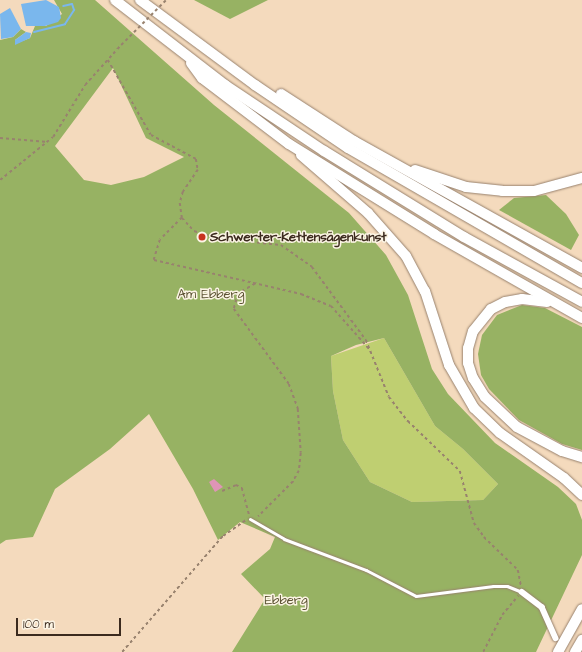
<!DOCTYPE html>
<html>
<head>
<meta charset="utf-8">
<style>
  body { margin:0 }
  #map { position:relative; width:582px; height:652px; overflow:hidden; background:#f4dabd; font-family:"Architects Daughter",sans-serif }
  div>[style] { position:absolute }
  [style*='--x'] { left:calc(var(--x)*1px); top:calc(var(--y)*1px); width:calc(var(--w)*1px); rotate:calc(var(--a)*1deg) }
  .green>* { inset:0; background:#bfcf71 }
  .forest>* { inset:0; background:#97b263 }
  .water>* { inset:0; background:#7ab7ed }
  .stream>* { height:2px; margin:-1px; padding:0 1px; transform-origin:1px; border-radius:1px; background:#7ab7ed }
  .building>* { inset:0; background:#df95b6 }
  .path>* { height:1.5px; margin-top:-0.75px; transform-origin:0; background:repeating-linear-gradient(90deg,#98826e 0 3px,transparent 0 6px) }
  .roads { filter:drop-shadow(0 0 1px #98826e) drop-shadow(0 0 1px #98826e) }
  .lane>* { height:3px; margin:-1.5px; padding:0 1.5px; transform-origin:1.5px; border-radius:1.5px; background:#fff }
  .street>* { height:5.5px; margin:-2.75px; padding:0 2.75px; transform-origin:2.75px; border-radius:2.75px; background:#fff }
  .highway>* { height:10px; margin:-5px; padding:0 5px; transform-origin:5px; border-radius:5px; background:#fff }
  .path-bridge>* { height:1.5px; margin-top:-0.75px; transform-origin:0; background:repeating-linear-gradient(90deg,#98826e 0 3px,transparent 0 6px) }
  .dots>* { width:11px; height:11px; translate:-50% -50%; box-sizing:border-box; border:2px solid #fcf5e5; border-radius:50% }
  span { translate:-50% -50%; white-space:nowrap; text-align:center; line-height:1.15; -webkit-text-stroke:3px #fcf5e5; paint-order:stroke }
  .poi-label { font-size:13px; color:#3b2a1e; font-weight:700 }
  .left { translate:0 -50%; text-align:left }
  .park-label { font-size:13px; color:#5c5333 }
  .scale { position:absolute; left:16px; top:618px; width:105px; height:18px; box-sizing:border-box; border:2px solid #3b2a1e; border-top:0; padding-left:5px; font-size:12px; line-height:14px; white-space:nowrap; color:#3b2a1e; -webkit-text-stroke:3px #fcf5e5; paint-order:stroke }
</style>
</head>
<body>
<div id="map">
  <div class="green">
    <div style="clip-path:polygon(384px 338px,435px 426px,463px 449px,498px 484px,483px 500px,412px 502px,370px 482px,343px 440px,333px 391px,331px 356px)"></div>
  </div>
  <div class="forest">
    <div style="clip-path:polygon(evenodd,54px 0,95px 0,214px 105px,349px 213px,386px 255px,408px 295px,432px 369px,448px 394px,495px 443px,558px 487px,576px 504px,582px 520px,582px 555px,536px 652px,232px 652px,265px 599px,241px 574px,270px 549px,275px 537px,240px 522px,218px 540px,193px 489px,149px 414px,110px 449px,55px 489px,33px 537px,6px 540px,0 544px,0 40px,13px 37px,21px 29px,26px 32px,15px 40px,15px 44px,30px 38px,35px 26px,46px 26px,62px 14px,54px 0,113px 68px,146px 138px,184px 157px,144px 177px,111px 185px,84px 180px,55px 146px,113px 68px,54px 0,384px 338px,435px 426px,463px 449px,498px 484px,483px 500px,412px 502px,370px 482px,343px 440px,333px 391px,331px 356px,356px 345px,384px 338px)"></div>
    <div style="clip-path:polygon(194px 0,268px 0,230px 19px)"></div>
    <div style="clip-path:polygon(546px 195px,566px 214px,579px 235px,571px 250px,499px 210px,514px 198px)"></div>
    <div style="clip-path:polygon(522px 305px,545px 308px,582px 327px,582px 450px,562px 444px,519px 420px,489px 389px,481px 375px,478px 354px,482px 335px,497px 315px)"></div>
  </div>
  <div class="water">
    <div style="clip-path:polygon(46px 0,59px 7px,61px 18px,58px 22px,45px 26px,26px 26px,21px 4px)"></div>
    <div style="clip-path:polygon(10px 8px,21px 29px,13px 37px,1px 39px,0 14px)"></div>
    <div style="clip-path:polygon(26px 32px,31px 33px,30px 38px,15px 45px,15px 40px)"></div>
  </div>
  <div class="stream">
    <div style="--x:34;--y:32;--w:32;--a:-14"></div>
    <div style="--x:65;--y:24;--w:17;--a:-57"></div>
    <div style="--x:74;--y:10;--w:6;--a:-108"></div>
    <div style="--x:72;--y:4;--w:9;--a:167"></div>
  </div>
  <div class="building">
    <div style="clip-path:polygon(214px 479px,223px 487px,215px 492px,209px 482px)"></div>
  </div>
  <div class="path">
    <div style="--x:108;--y:60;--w:86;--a:60.2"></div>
    <div style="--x:151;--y:135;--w:51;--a:28.1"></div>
    <div style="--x:196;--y:159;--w:11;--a:80"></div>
    <div style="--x:198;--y:170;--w:27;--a:124"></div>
    <div style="--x:183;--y:192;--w:11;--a:105"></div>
    <div style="--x:180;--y:203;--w:15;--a:82"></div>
    <div style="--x:182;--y:218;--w:18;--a:47"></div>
    <div style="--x:194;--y:231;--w:22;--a:18"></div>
    <div style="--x:215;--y:238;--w:66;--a:6.1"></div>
    <div style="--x:281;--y:245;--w:38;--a:35"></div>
    <div style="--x:312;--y:267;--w:91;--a:53.5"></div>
    <div style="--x:366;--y:340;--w:61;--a:68"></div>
    <div style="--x:389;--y:397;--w:31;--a:52"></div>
    <div style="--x:408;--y:421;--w:72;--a:43.9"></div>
    <div style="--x:460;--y:471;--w:54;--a:74.9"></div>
    <div style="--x:474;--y:523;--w:17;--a:54"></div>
    <div style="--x:484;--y:537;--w:47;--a:44.1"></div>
    <div style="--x:518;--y:570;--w:16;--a:79"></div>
    <div style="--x:0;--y:138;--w:48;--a:4.8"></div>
    <div style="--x:0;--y:180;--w:68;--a:-39.1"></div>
    <div style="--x:53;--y:137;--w:61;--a:-58.4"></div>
    <div style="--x:85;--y:85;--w:54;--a:-48"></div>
    <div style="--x:182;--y:218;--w:31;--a:135"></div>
    <div style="--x:160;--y:240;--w:21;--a:107"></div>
    <div style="--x:154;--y:260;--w:151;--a:13"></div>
    <div style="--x:301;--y:294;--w:32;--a:22"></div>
    <div style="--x:331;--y:306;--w:59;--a:48.4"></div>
    <div style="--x:255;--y:284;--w:20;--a:150"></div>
    <div style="--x:238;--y:294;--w:16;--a:105"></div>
    <div style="--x:234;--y:309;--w:93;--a:53.7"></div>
    <div style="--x:289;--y:384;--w:27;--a:70"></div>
    <div style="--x:298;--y:409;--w:44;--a:86.1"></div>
    <div style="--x:301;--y:453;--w:18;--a:96"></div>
    <div style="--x:299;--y:471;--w:13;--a:119"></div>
    <div style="--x:293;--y:482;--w:49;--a:135"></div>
    <div style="--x:222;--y:491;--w:15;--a:-23"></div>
    <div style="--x:236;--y:485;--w:7;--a:27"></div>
    <div style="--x:242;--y:488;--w:28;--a:75"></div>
    <div style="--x:122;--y:652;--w:154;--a:-49"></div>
    <div style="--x:223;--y:536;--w:28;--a:-35"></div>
    <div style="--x:483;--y:652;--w:42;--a:-62.8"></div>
    <div style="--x:502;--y:615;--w:25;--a:-50"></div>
  </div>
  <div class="roads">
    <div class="lane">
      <div style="--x:250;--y:519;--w:39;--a:30"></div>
      <div style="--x:284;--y:539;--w:88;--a:20.7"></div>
      <div style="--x:366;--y:570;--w:56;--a:27.5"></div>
      <div style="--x:416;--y:596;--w:78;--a:-7.4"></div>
      <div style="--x:493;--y:586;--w:14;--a:0"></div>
      <div style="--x:507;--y:586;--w:16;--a:22"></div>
    </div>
    <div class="street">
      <div style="--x:522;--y:592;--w:25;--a:37"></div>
      <div style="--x:542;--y:607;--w:34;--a:66"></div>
    </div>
    <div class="highway">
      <div style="--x:115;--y:0;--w:139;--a:37.7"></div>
      <div style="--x:225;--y:85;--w:119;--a:33.7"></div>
      <div style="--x:324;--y:151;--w:164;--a:31.6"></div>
      <div style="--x:464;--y:237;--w:135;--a:28.8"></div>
      <div style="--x:140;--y:0;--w:143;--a:36.5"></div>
      <div style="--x:255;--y:85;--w:112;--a:34.1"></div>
      <div style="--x:348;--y:148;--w:270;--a:30"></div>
      <div style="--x:191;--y:63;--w:19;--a:54"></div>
      <div style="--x:202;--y:78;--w:109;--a:37.2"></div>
      <div style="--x:289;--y:144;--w:171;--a:31.8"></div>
      <div style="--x:434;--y:234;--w:170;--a:29.6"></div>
      <div style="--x:281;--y:94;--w:87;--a:32.8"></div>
      <div style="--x:354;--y:141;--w:261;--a:29.1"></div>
      <div style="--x:301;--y:155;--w:89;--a:40.9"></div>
      <div style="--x:368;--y:213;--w:57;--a:48.5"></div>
      <div style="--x:406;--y:256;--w:40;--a:62"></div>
      <div style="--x:425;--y:291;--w:78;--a:72"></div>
      <div style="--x:449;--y:365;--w:50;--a:59.8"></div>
      <div style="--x:474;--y:408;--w:36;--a:44"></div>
      <div style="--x:500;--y:433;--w:78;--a:35.1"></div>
      <div style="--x:564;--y:478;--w:25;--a:43"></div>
      <div style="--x:415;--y:170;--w:54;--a:18.4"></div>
      <div style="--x:466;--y:187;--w:36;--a:6"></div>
      <div style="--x:502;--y:191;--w:32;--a:0"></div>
      <div style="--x:534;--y:191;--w:50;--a:-15.2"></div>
      <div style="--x:547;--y:302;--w:25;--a:-173"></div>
      <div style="--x:522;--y:299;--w:17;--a:170"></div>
      <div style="--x:505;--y:302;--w:16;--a:153"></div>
      <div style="--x:491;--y:309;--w:28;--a:129"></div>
      <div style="--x:473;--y:331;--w:18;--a:106"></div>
      <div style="--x:468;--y:348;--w:15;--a:90"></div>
      <div style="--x:468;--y:363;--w:16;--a:72"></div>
      <div style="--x:473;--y:378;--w:22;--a:58"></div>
      <div style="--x:485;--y:397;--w:44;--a:43.2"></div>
      <div style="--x:517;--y:427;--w:51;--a:28.1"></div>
      <div style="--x:562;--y:451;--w:21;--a:17"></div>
      <div style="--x:558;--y:652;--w:49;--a:-60.8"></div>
      <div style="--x:575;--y:652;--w:14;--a:-60"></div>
    </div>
  </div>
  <div class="path-bridge">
    <div style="--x:121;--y:45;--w:64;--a:-45"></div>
  </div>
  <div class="dots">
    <div style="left:202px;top:237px;background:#c8321e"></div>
  </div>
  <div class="poi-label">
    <span class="left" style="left:210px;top:237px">Schwerter-Kettensägenkunst</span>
  </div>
  <div class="park-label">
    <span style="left:211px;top:294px">Am Ebberg</span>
    <span style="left:286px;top:600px">Ebberg</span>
  </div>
  <div class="scale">100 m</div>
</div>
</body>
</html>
